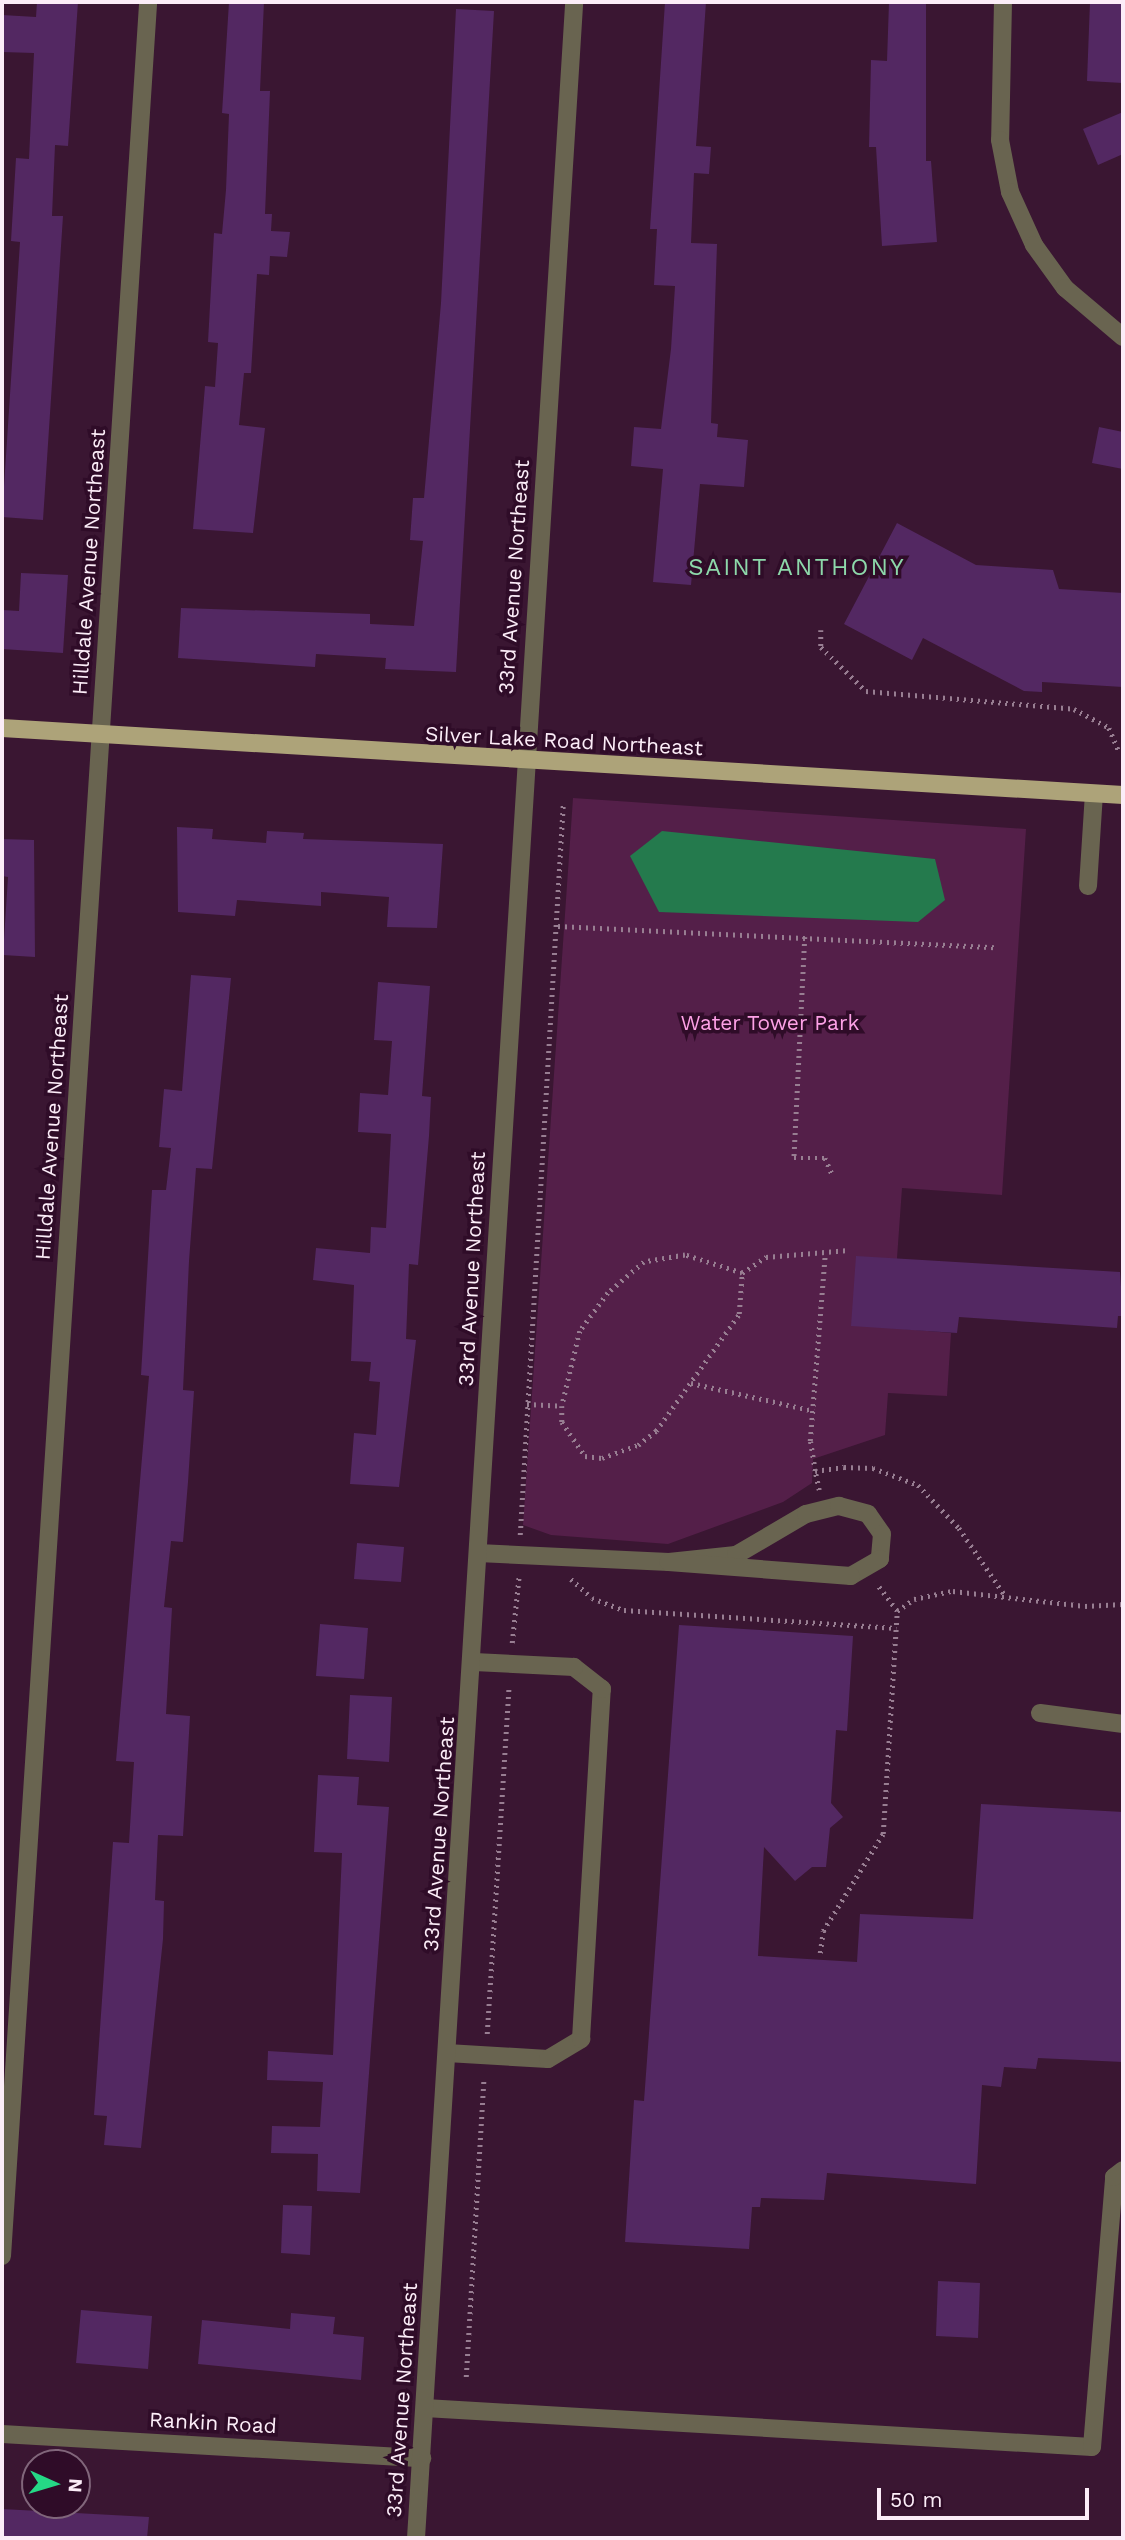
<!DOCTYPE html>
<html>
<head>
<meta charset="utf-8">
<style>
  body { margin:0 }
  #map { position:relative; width:1125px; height:2540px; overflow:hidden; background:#3a1632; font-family:"Work Sans",sans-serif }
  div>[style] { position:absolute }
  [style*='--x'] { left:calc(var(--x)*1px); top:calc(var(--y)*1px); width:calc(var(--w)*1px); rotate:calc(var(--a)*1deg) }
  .green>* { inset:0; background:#541f49 }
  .water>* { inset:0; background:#247a4d }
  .building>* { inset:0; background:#532862 }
  .path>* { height:4.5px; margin-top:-2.25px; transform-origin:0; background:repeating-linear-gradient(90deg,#987e92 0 2px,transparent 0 7px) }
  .minor>* { height:18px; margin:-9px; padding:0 9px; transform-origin:9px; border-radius:9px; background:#696450 }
  .major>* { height:18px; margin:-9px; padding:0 9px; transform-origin:9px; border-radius:9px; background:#ada379 }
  span { translate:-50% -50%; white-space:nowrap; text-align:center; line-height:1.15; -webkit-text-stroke:7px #2f0c28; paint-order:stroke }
  .street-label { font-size:21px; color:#fcedf8 }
  .park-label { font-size:21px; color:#fda1e6 }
  .quarter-label { font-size:24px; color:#8dd8aa; letter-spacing:2px }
  .frame { position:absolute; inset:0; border:4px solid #fcedf8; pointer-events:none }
  .north { position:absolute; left:21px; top:2449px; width:70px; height:70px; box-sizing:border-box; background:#2f0c28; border:2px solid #81667b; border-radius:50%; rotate:94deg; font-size:19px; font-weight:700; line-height:28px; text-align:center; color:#fcedf8 }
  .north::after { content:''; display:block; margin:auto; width:24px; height:32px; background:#25d886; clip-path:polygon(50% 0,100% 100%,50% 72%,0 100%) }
  .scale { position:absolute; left:877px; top:2488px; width:212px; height:32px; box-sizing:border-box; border:4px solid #fcedf8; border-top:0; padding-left:9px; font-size:21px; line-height:24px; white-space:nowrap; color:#fcedf8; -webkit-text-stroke:5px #2f0c28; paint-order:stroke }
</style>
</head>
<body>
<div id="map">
  <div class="green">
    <div style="clip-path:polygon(573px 798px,1026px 829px,1002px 1195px,902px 1188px,892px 1328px,951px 1333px,947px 1396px,888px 1393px,885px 1435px,813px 1459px,812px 1483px,783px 1502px,668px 1544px,551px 1535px,523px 1525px)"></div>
  </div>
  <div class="water">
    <div style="clip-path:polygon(662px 831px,935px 859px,945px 900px,918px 922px,659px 912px,630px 856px)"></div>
  </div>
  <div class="building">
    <div style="clip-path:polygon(37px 2px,78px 2px,68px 146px,55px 145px,52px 216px,63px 216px,43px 520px,2px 517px,20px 242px,11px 241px,16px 158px,29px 159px,34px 53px,2px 52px,2px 15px,36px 17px)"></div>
    <div style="clip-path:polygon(229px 2px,264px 2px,260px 91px,270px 91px,265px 214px,272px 214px,271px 231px,290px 232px,287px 257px,270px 256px,269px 275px,257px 274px,251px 373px,244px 373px,239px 425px,265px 428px,253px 533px,193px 529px,205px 386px,215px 387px,218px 343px,208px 342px,214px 233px,222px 234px,226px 190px,229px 114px,222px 113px)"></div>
    <div style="clip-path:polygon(665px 2px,706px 2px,696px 146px,711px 147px,709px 174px,694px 173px,691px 243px,717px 244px,711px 423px,718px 424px,717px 437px,748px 440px,744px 487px,700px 484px,691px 585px,653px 582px,663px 469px,631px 466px,634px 427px,661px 429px,671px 349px,675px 286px,654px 285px,657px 229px,650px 229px)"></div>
    <div style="clip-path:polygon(889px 2px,926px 2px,926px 161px,931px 161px,937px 242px,882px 246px,876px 147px,869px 147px,871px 60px,887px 61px)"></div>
    <div style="clip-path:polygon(1090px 2px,1123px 2px,1123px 83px,1087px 81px)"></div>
    <div style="clip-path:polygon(456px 9px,494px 11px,456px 672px,385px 669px,386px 658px,316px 654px,315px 667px,178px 658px,181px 608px,370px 614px,370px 624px,414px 626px,423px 541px,410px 540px,413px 498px,424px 498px,441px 303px)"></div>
    <div style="clip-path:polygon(1123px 112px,1123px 154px,1098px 165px,1083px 129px)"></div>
    <div style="clip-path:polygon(1099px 427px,1123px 432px,1123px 469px,1092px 463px)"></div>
    <div style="clip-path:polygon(897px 523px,976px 565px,1053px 570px,1059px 589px,1123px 593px,1123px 687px,1042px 682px,1042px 692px,1024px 691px,923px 638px,912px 660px,844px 624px)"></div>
    <div style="clip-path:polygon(21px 573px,68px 575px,63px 653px,2px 649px,2px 610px,19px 611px)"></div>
    <div style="clip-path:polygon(177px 827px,213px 829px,212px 839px,266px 843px,267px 831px,304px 833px,303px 839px,443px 844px,437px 928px,387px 927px,389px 897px,321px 892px,321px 906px,237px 900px,235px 916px,178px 912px)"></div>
    <div style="clip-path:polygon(2px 839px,34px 840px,35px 957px,3px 955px,8px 877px,2px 876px)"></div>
    <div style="clip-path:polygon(191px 975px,231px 978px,212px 1169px,196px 1168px,189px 1261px,183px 1390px,194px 1391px,188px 1482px,183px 1542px,171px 1541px,164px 1607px,172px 1608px,166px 1714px,190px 1716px,183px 1836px,158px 1835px,155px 1900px,164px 1901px,163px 1939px,141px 2148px,104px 2145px,107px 2116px,94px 2115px,113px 1842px,129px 1843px,134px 1762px,116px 1761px,149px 1376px,141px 1375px,152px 1190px,166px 1190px,171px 1148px,159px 1147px,164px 1089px,182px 1091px)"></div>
    <div style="clip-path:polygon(378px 982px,430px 986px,422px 1096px,431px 1097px,429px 1136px,418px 1265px,409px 1264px,406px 1339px,416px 1340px,399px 1487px,350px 1484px,354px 1433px,376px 1435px,380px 1382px,369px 1381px,371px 1362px,351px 1361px,354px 1285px,313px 1280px,316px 1248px,370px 1253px,371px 1227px,386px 1228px,391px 1134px,358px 1132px,360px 1093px,388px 1095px,392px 1041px,374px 1040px)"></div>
    <div style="clip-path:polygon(856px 1256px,1120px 1272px,1123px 1316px,1118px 1316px,1117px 1328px,959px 1317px,957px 1333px,851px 1326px)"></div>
    <div style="clip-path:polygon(357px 1543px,404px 1547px,401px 1582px,354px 1579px)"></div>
    <div style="clip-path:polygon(320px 1624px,368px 1628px,364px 1679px,316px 1676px)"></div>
    <div style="clip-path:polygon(679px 1625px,853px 1636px,847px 1731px,836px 1730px,831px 1803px,843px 1817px,830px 1828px,826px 1867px,812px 1867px,795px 1881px,764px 1847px,758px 1956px,857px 1962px,860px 1914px,973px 1919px,981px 1804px,1123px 1812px,1123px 2062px,1038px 2058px,1036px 2069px,1004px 2067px,1001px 2087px,982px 2085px,976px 2184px,827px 2173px,824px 2200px,761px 2198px,760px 2207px,752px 2207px,749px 2249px,625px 2242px,634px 2100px,644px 2101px)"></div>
    <div style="clip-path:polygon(350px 1695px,392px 1697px,389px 1762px,347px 1759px)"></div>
    <div style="clip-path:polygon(318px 1775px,359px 1777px,357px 1805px,389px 1807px,360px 2193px,317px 2191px,318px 2154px,271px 2153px,272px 2126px,320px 2127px,323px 2082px,267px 2080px,268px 2051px,333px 2055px,342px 1853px,314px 1852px)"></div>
    <div style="clip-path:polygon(283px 2205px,312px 2206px,310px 2255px,281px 2253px)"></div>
    <div style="clip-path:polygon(938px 2281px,980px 2283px,978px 2338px,936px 2336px)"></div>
    <div style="clip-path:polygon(81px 2310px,152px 2316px,148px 2369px,76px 2363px)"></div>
    <div style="clip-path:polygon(291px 2313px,335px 2317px,333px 2334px,364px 2337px,361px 2380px,198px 2364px,202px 2320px,290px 2329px)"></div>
    <div style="clip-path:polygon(2px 2509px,149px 2517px,147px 2538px,2px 2538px)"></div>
  </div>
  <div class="path">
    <div style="--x:821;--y:630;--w:17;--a:90"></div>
    <div style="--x:821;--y:647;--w:63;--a:44.4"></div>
    <div style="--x:866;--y:691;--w:209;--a:4.9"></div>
    <div style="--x:1074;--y:709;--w:40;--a:28"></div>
    <div style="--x:1109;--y:728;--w:25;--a:67"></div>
    <div style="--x:558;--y:926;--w:437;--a:2.8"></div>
    <div style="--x:805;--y:937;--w:221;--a:92.8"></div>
    <div style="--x:794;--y:1158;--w:31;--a:0"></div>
    <div style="--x:825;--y:1158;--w:20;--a:66"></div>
    <div style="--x:742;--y:1273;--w:29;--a:-34"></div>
    <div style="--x:766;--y:1257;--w:83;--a:-4.8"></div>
    <div style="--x:691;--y:1383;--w:126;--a:12.8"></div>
    <div style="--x:527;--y:1404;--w:35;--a:3"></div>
    <div style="--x:562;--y:1406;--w:16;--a:90"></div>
    <div style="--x:562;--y:1422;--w:41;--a:55.9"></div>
    <div style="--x:585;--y:1456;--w:17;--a:7"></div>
    <div style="--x:602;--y:1458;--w:38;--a:-20"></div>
    <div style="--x:638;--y:1445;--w:23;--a:-38"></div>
    <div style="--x:656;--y:1431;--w:143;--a:-54.6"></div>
    <div style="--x:739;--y:1314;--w:41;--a:-85.8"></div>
    <div style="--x:742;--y:1273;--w:60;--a:-162.5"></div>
    <div style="--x:685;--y:1255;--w:42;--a:170.3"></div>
    <div style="--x:644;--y:1262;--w:48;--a:139.3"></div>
    <div style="--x:608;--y:1293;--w:47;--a:126.4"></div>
    <div style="--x:580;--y:1331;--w:77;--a:103.5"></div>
    <div style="--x:815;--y:1471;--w:30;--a:-99"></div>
    <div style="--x:810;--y:1441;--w:188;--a:-85.4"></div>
    <div style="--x:819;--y:1490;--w:19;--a:-102"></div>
    <div style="--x:815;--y:1471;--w:29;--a:-8"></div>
    <div style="--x:844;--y:1467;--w:29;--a:2"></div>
    <div style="--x:873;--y:1468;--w:48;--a:20.7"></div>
    <div style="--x:918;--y:1485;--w:59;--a:46.4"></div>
    <div style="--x:959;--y:1528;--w:83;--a:55.7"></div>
    <div style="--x:520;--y:1535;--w:731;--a:-86.63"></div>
    <div style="--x:571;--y:1579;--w:28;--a:42"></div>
    <div style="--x:592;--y:1598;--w:34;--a:21"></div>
    <div style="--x:624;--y:1610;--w:273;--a:3.8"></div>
    <div style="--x:897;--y:1611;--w:21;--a:-35"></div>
    <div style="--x:914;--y:1599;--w:40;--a:-12"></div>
    <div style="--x:953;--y:1591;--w:133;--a:6.5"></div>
    <div style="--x:1085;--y:1606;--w:38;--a:-3"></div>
    <div style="--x:512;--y:1643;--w:68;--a:-84.1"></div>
    <div style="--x:820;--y:1953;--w:22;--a:-82"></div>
    <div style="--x:823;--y:1931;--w:114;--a:-58.3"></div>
    <div style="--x:883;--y:1834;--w:223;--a:-86.4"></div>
    <div style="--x:897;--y:1611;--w:34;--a:-127"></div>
    <div style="--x:487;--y:2034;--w:349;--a:-86.4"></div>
    <div style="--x:466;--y:2377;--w:300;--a:-86.6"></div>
  </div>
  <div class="minor">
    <div style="--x:1003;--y:2;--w:138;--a:91.2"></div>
    <div style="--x:1000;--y:140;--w:53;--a:79.1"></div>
    <div style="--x:1010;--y:192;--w:58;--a:65.6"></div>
    <div style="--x:1034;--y:245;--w:53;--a:54.2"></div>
    <div style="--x:1065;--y:288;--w:76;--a:40.2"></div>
    <div style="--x:1088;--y:886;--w:92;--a:-86.3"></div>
    <div style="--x:478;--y:1553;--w:191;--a:2.7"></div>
    <div style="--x:669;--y:1562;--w:67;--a:-6"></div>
    <div style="--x:736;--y:1555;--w:81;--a:-30.4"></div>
    <div style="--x:806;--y:1514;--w:34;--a:-14"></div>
    <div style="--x:839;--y:1506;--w:30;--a:15"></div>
    <div style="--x:868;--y:1514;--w:24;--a:55"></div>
    <div style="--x:882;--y:1534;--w:25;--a:95"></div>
    <div style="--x:880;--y:1559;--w:34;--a:150"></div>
    <div style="--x:851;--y:1576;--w:183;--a:-175.6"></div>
    <div style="--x:1040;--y:1713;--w:84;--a:7.5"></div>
    <div style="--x:447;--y:2053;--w:101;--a:3.4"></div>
    <div style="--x:548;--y:2059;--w:39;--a:-31"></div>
    <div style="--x:581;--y:2039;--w:351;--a:-86.6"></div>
    <div style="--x:602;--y:1689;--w:36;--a:-142"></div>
    <div style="--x:574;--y:1667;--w:100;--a:-177.1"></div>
    <div style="--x:2;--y:2256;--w:2259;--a:-86.29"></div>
    <div style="--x:425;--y:2408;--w:668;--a:3.35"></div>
    <div style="--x:1092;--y:2447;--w:271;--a:-85.3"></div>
    <div style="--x:1114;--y:2177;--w:11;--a:-38"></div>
    <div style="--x:2;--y:2434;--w:421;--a:3.3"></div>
    <div style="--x:416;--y:2538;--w:2541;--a:-86.43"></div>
  </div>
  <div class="major">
    <div style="--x:2;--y:728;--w:1123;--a:3.42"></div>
  </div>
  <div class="street-label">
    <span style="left:89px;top:562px;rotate:-86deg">Hilldale Avenue Northeast</span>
    <span style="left:514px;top:577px;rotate:-86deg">33rd Avenue Northeast</span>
    <span style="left:564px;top:741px;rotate:3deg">Silver Lake Road Northeast</span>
    <span style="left:52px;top:1127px;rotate:-86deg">Hilldale Avenue Northeast</span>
    <span style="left:472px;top:1269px;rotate:-87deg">33rd Avenue Northeast</span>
    <span style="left:439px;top:1834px;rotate:-86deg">33rd Avenue Northeast</span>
    <span style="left:402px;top:2400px;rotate:-86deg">33rd Avenue Northeast</span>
    <span style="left:213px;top:2423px;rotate:3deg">Rankin Road</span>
  </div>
  <div class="park-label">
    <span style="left:770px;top:1023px">Water Tower Park</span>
  </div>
  <div class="quarter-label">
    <span style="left:797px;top:568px">SAINT ANTHONY</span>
  </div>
  <div class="frame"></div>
  <div class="north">N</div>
  <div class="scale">50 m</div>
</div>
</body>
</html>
